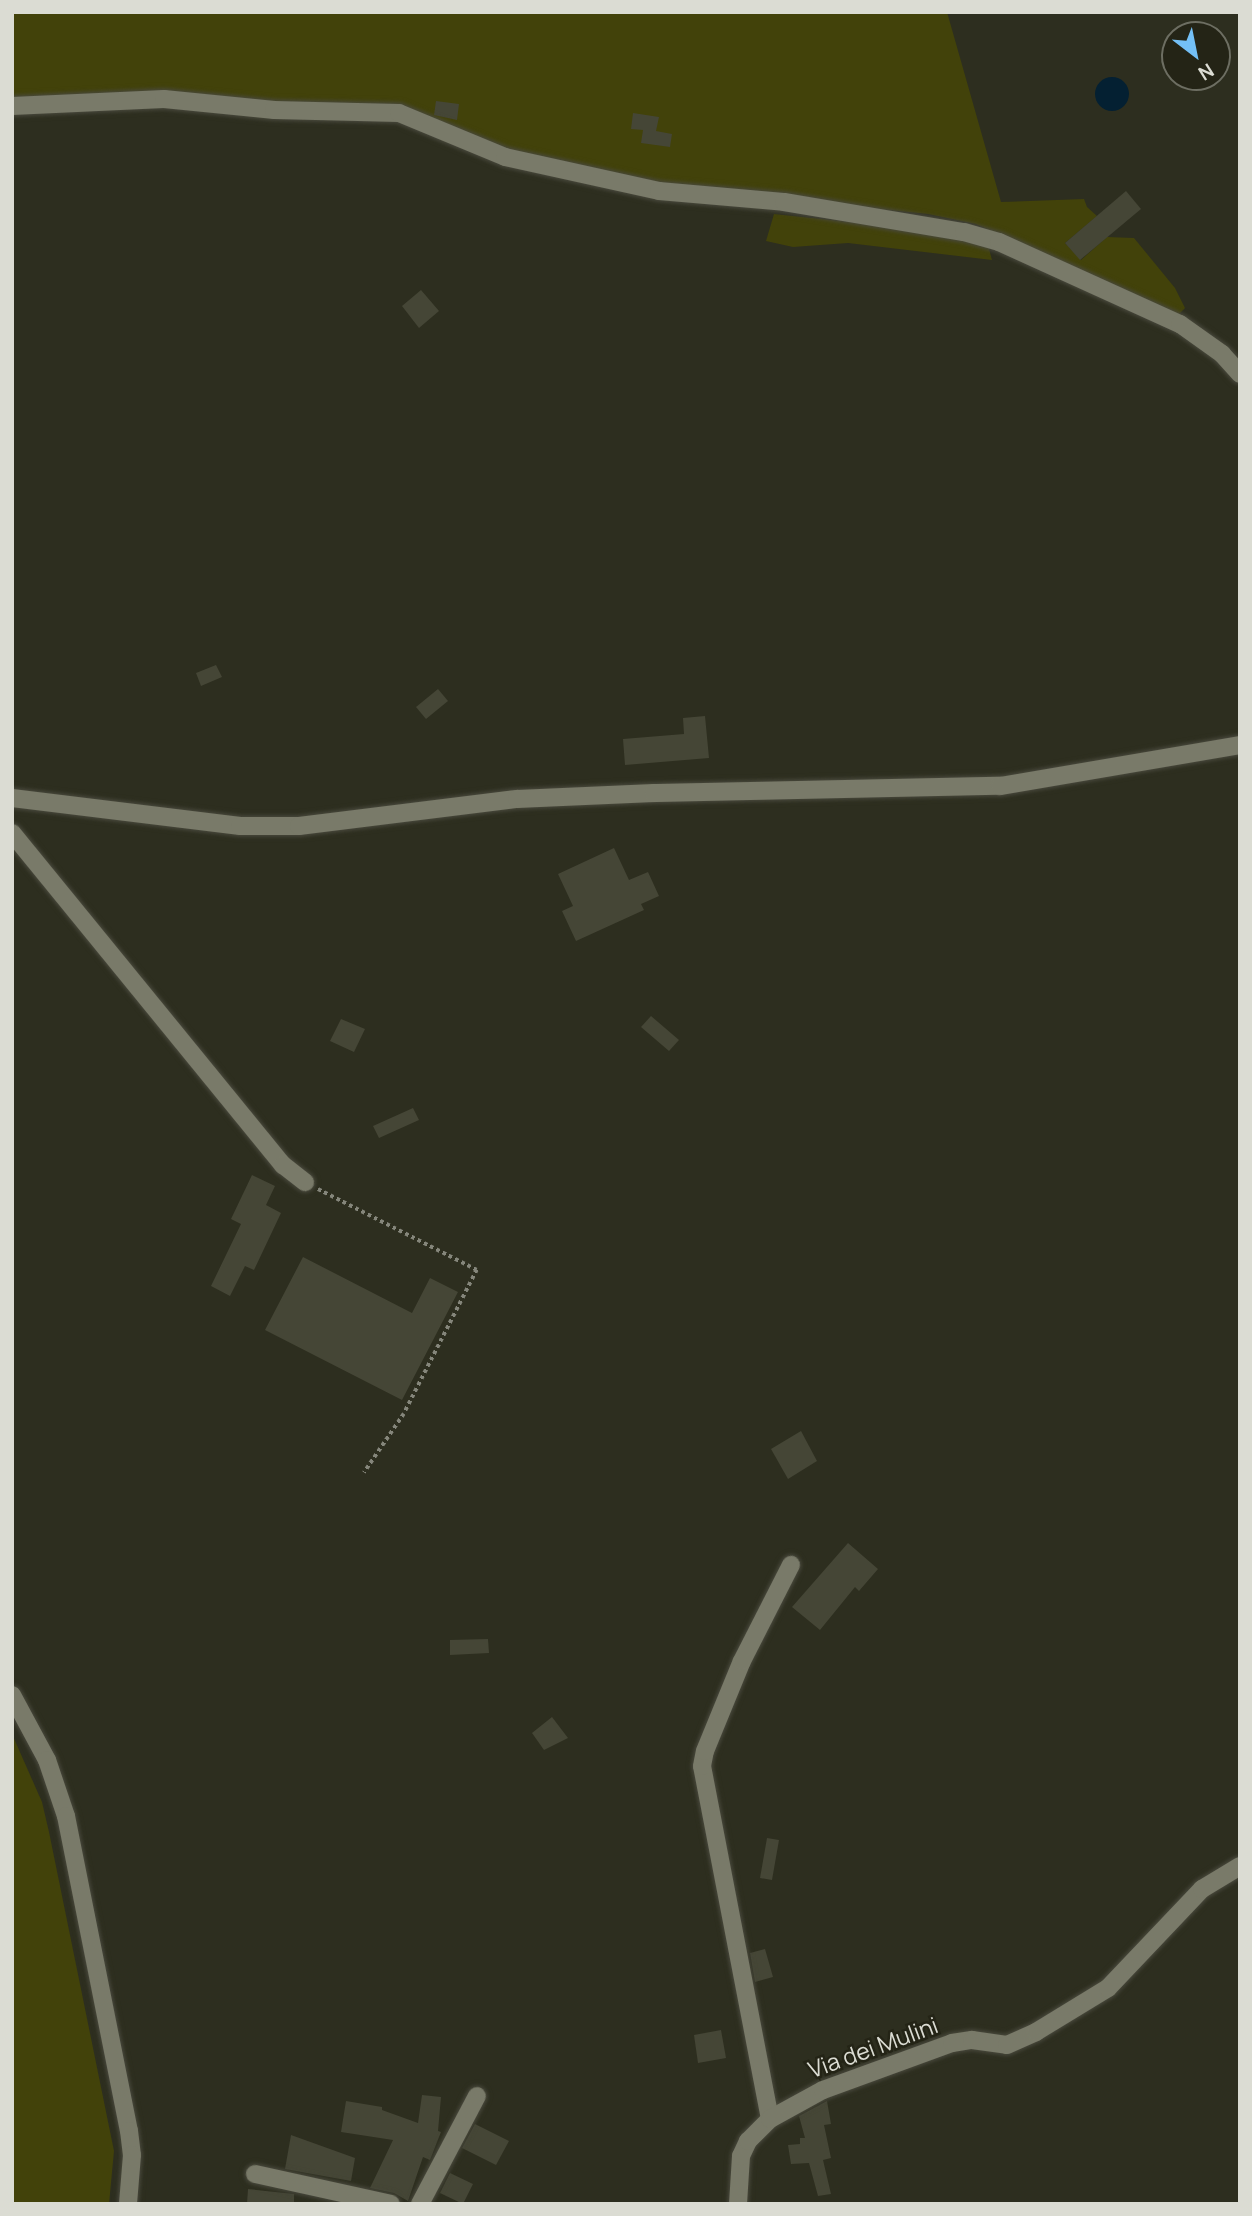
<!DOCTYPE html>
<html>
<head>
<meta charset="utf-8">
<style>
  body { margin:0 }
  #map { position:relative; width:1252px; height:2216px; overflow:hidden; background:#2d2e1f; font-family:Manrope,sans-serif }
  div>[style] { position:absolute }
  [style*='--x'] { left:calc(var(--x)*1px); top:calc(var(--y)*1px); width:calc(var(--w)*1px); rotate:calc(var(--a)*1deg) }
  .green>* { inset:0; background:#42420a }
  .water>* { inset:0; background:#042032 }
  .round { border-radius:50% }
  .building>* { inset:0; background:#454636 }
  .path>* { height:3.5px; margin-top:-1.75px; transform-origin:0; background:repeating-linear-gradient(90deg,#85867b 0 3.5px,transparent 0 7px) }
  .roads { filter:drop-shadow(0 0 2px #49493d) drop-shadow(0 0 2px #49493d) }
  .minor>* { height:18px; margin:-9px; padding:0 9px; transform-origin:9px; border-radius:9px; background:#797a69 }
  span { translate:-50% -50%; white-space:nowrap; text-align:center; line-height:1.15; -webkit-text-stroke:5px #242416; paint-order:stroke }
  .street-label { font-size:23px; color:#dbdcd3 }
  .frame { position:absolute; inset:0; border:14px solid #dbdcd3; pointer-events:none }
  .north { position:absolute; left:1161px; top:21px; width:70px; height:70px; box-sizing:border-box; background:#242416; border:2px solid #6d6e62; border-radius:50%; rotate:148deg; font-size:19px; font-weight:700; line-height:28px; text-align:center; color:#dbdcd3 }
  .north::after { content:''; display:block; margin:auto; width:24px; height:32px; background:#74c0f6; clip-path:polygon(50% 0,100% 100%,50% 72%,0 100%) }
</style>
</head>
<body>
<div id="map">
  <div class="green">
    <div style="clip-path:polygon(12px 12px,947px 12px,1001px 202px,1084px 199px,1087px 207px,1097px 216px,1065px 243px,1081px 260px,1107px 237px,1134px 238px,1175px 288px,1185px 308px,1179px 314px,976px 224px,928px 214px,670px 187px,504px 152px,398px 107px,271px 103px,171px 91px,12px 102px)"></div>
    <div style="clip-path:polygon(774px 214px,887px 226px,988px 245px,992px 260px,848px 243px,793px 247px,766px 241px)"></div>
    <div style="clip-path:polygon(12px 1734px,42px 1802px,49px 1832px,114px 2151px,109px 2204px,12px 2204px)"></div>
  </div>
  <div class="water">
    <div class="round" style="left:1095px;top:77px;width:34px;height:34px"></div>
  </div>
  <div class="building">
    <div style="clip-path:polygon(436px 101px,459px 104px,457px 120px,434px 115px)"></div>
    <div style="clip-path:polygon(633px 113px,659px 117px,656px 131px,672px 134px,670px 147px,641px 143px,643px 130px,631px 129px)"></div>
    <div style="clip-path:polygon(1126px 191px,1141px 209px,1080px 260px,1065px 243px)"></div>
    <div style="clip-path:polygon(421px 290px,439px 311px,419px 328px,402px 306px)"></div>
    <div style="clip-path:polygon(216px 665px,222px 677px,201px 686px,196px 673px)"></div>
    <div style="clip-path:polygon(438px 689px,448px 701px,426px 719px,416px 707px)"></div>
    <div style="clip-path:polygon(705px 716px,709px 758px,625px 765px,623px 739px,684px 734px,683px 718px)"></div>
    <div style="clip-path:polygon(614px 848px,629px 880px,648px 872px,659px 896px,641px 904px,644px 910px,576px 941px,562px 911px,573px 906px,558px 874px)"></div>
    <div style="clip-path:polygon(651px 1016px,679px 1040px,669px 1051px,641px 1027px)"></div>
    <div style="clip-path:polygon(341px 1019px,365px 1029px,354px 1052px,330px 1041px)"></div>
    <div style="clip-path:polygon(413px 1108px,419px 1120px,379px 1138px,373px 1126px)"></div>
    <div style="clip-path:polygon(252px 1175px,275px 1186px,266px 1205px,281px 1213px,254px 1270px,245px 1266px,230px 1296px,211px 1286px,241px 1224px,231px 1219px)"></div>
    <div style="clip-path:polygon(303px 1257px,412px 1313px,430px 1278px,458px 1292px,402px 1400px,265px 1330px)"></div>
    <div style="clip-path:polygon(801px 1431px,817px 1461px,788px 1479px,771px 1449px)"></div>
    <div style="clip-path:polygon(848px 1543px,878px 1569px,859px 1591px,855px 1587px,820px 1630px,792px 1607px)"></div>
    <div style="clip-path:polygon(488px 1639px,489px 1653px,450px 1655px,450px 1640px)"></div>
    <div style="clip-path:polygon(552px 1717px,568px 1738px,544px 1750px,532px 1733px)"></div>
    <div style="clip-path:polygon(767px 1838px,779px 1840px,772px 1880px,760px 1878px)"></div>
    <div style="clip-path:polygon(765px 1949px,773px 1977px,755px 1982px,750px 1953px)"></div>
    <div style="clip-path:polygon(721px 2030px,726px 2058px,698px 2063px,694px 2035px)"></div>
    <div style="clip-path:polygon(422px 2095px,441px 2097px,438px 2131px,441px 2132px,430px 2160px,423px 2157px,408px 2201px,394px 2193px,370px 2188px,393px 2140px,341px 2132px,346px 2101px,382px 2107px,382px 2110px,418px 2123px)"></div>
    <div style="clip-path:polygon(827px 2101px,831px 2124px,824px 2125px,831px 2158px,823px 2160px,831px 2194px,818px 2196px,809px 2163px,791px 2164px,788px 2145px,800px 2144px,800px 2138px,805px 2138px,799px 2116px)"></div>
    <div style="clip-path:polygon(475px 2124px,509px 2141px,496px 2165px,462px 2148px)"></div>
    <div style="clip-path:polygon(291px 2135px,355px 2158px,351px 2181px,285px 2169px)"></div>
    <div style="clip-path:polygon(450px 2173px,473px 2184px,463px 2204px,440px 2193px)"></div>
    <div style="clip-path:polygon(248px 2189px,294px 2194px,294px 2204px,247px 2204px)"></div>
  </div>
  <div class="path">
    <div style="--x:318;--y:1189;--w:178;--a:27"></div>
    <div style="--x:477;--y:1270;--w:161;--a:116.9"></div>
    <div style="--x:404;--y:1414;--w:71;--a:124.1"></div>
  </div>
  <div class="roads">
    <div class="minor">
      <div style="--x:12;--y:106;--w:152;--a:-2.6"></div>
      <div style="--x:164;--y:99;--w:111;--a:5.7"></div>
      <div style="--x:274;--y:110;--w:125;--a:1.4"></div>
      <div style="--x:399;--y:113;--w:115;--a:22.5"></div>
      <div style="--x:505;--y:157;--w:158;--a:12.4"></div>
      <div style="--x:659;--y:191;--w:125;--a:5"></div>
      <div style="--x:784;--y:202;--w:182;--a:9.5"></div>
      <div style="--x:964;--y:232;--w:36;--a:16"></div>
      <div style="--x:999;--y:242;--w:199;--a:24.4"></div>
      <div style="--x:1180;--y:324;--w:52;--a:35.5"></div>
      <div style="--x:1222;--y:354;--w:27;--a:48"></div>
      <div style="--x:12;--y:798;--w:230;--a:7"></div>
      <div style="--x:240;--y:826;--w:59;--a:0"></div>
      <div style="--x:299;--y:826;--w:220;--a:-7.1"></div>
      <div style="--x:517;--y:799;--w:137;--a:-2.5"></div>
      <div style="--x:654;--y:793;--w:346;--a:-1.2"></div>
      <div style="--x:1000;--y:786;--w:243;--a:-9.7"></div>
      <div style="--x:12;--y:833;--w:429;--a:50.8"></div>
      <div style="--x:283;--y:1165;--w:28;--a:38"></div>
      <div style="--x:12;--y:1695;--w:74;--a:61.7"></div>
      <div style="--x:47;--y:1760;--w:59;--a:71.3"></div>
      <div style="--x:66;--y:1816;--w:321;--a:78.7"></div>
      <div style="--x:129;--y:2131;--w:24;--a:83"></div>
      <div style="--x:132;--y:2155;--w:49;--a:94.7"></div>
      <div style="--x:770;--y:2119;--w:359;--a:-100.9"></div>
      <div style="--x:702;--y:1766;--w:15;--a:-79"></div>
      <div style="--x:705;--y:1751;--w:97;--a:-67.7"></div>
      <div style="--x:742;--y:1661;--w:108;--a:-63"></div>
      <div style="--x:255;--y:2174;--w:139;--a:12.4"></div>
      <div style="--x:420;--y:2204;--w:122;--a:-62.2"></div>
      <div style="--x:738;--y:2204;--w:48;--a:-86.4"></div>
      <div style="--x:741;--y:2156;--w:17;--a:-65"></div>
      <div style="--x:748;--y:2141;--w:31;--a:-45"></div>
      <div style="--x:770;--y:2119;--w:60;--a:-28.7"></div>
      <div style="--x:823;--y:2090;--w:137;--a:-20"></div>
      <div style="--x:952;--y:2043;--w:20;--a:-9"></div>
      <div style="--x:972;--y:2040;--w:35;--a:8"></div>
      <div style="--x:1007;--y:2045;--w:32;--a:-24"></div>
      <div style="--x:1036;--y:2032;--w:84;--a:-31.4"></div>
      <div style="--x:1108;--y:1988;--w:137;--a:-46.5"></div>
      <div style="--x:1202;--y:1889;--w:44;--a:-31.2"></div>
    </div>
  </div>
  <div class="street-label">
    <span style="left:873px;top:2047px;rotate:-20deg">Via dei Mulini</span>
  </div>
  <div class="frame"></div>
  <div class="north">N</div>
</div>
</body>
</html>
